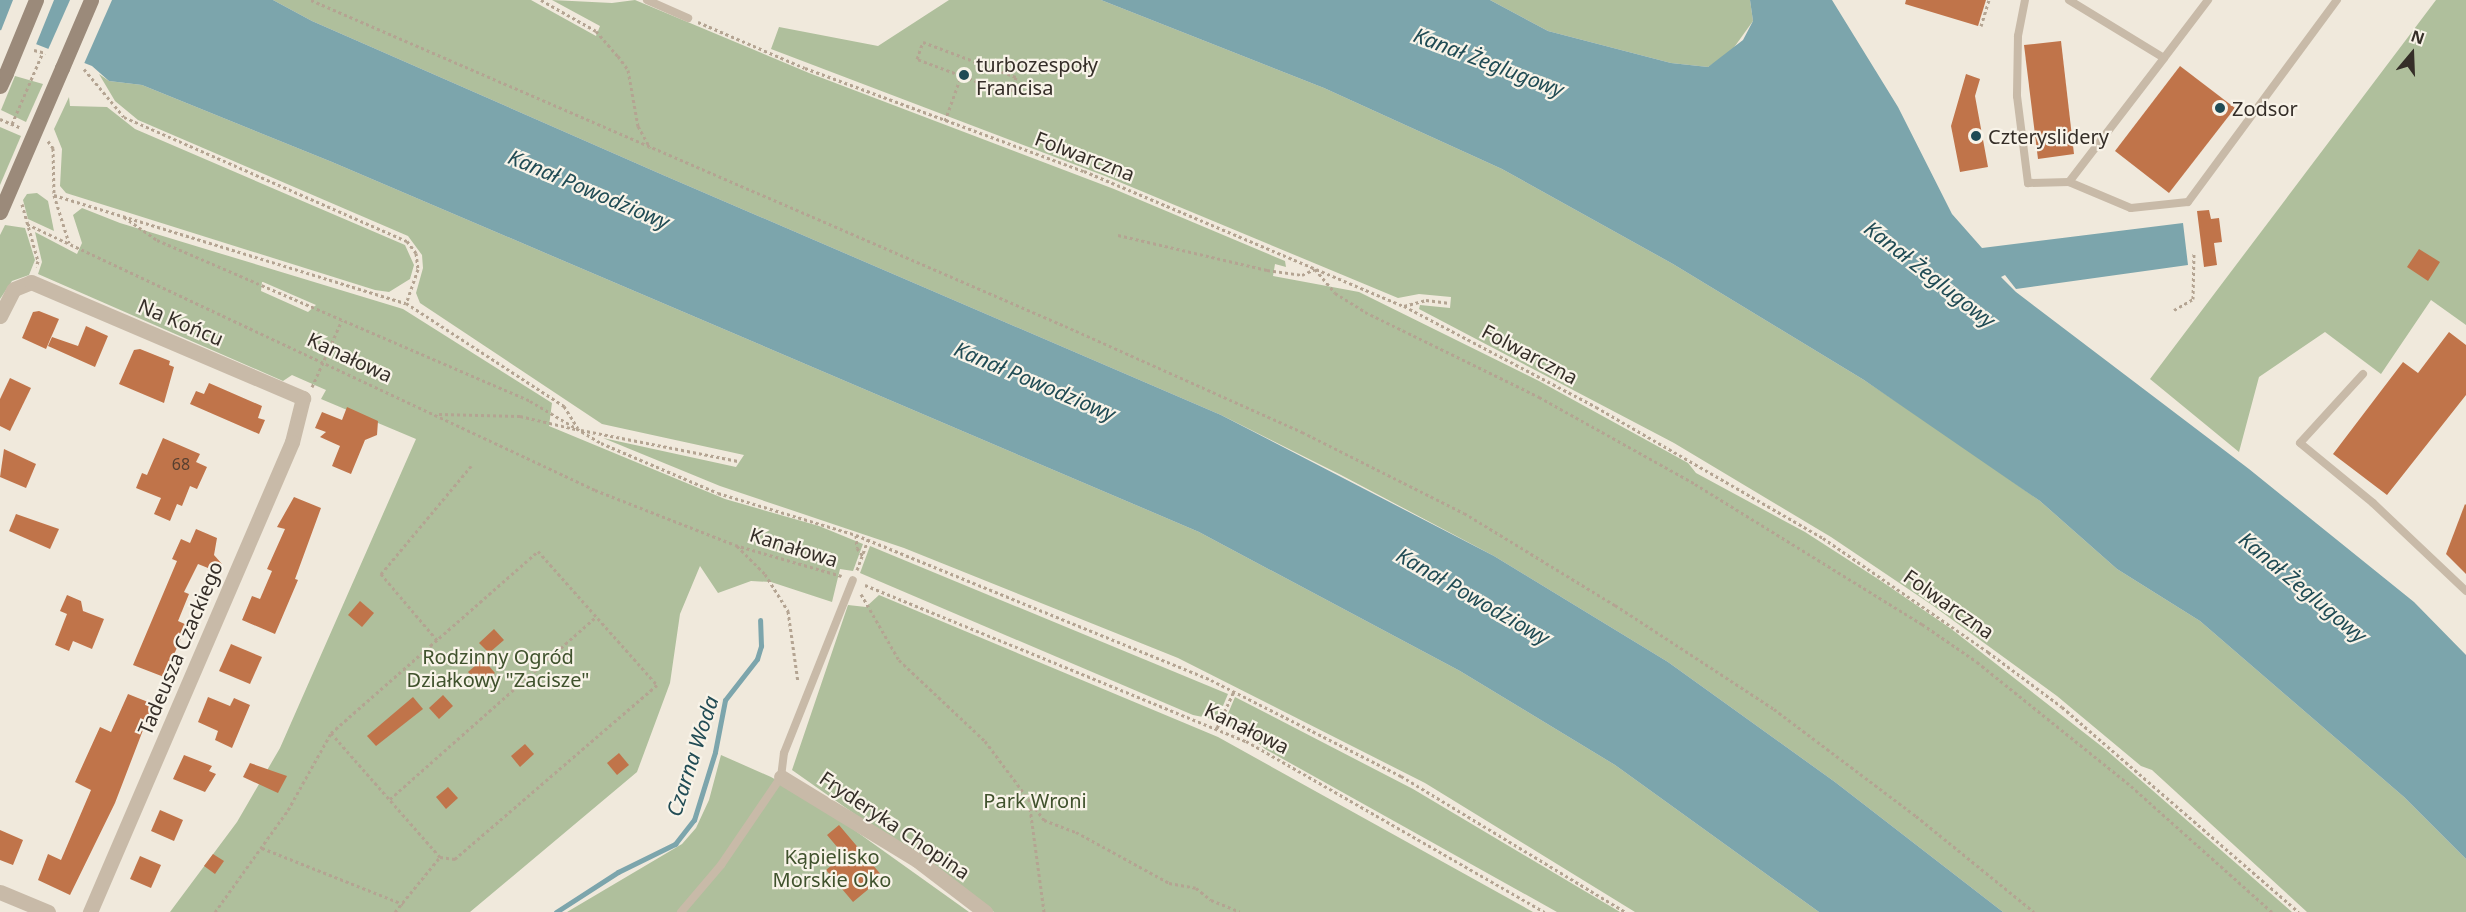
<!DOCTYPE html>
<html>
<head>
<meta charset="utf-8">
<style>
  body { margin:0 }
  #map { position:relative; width:2466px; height:912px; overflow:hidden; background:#f0e9dc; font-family:"Noto Sans",sans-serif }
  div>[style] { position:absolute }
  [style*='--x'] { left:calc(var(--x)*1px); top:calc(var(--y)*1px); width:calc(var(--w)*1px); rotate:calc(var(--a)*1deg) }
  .green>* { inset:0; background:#afbf9c }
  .water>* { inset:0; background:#7ca5ac }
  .pier>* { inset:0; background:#f0e9dc }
  .stream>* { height:5px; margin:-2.5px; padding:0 2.5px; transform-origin:2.5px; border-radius:2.5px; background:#7ca5ac }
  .building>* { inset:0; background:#c0744a }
  .path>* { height:3px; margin-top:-1.5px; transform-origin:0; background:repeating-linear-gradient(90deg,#b4a492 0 3px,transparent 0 6px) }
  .service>* { height:8px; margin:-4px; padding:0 4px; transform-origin:4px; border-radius:4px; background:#c8baa8 }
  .minor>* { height:15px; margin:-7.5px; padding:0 7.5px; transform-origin:7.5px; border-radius:7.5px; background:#c8baa8 }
  .secondary>* { height:15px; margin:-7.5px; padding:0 7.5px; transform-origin:7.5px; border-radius:7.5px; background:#9b8a7a }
  .secondary-bridge>* { height:15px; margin:-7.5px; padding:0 7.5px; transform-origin:7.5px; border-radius:7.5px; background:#9b8a7a }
  .dots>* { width:16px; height:16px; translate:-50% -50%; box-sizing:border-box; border:3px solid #f8f3e8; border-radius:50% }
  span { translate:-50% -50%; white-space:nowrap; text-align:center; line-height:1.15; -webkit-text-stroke:4.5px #f8f3e8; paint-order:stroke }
  .number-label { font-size:16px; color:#584030 }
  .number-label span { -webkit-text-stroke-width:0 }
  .poi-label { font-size:20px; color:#352e28 }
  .left { translate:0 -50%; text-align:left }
  .street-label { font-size:20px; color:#352e28 }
  .park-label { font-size:20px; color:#40522d }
  .water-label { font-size:21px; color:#204b54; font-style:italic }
  .north { position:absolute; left:2382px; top:24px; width:60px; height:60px; -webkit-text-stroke:4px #f8f3e8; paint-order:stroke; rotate:19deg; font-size:16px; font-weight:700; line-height:24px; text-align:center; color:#352e28 }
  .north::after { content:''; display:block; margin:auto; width:21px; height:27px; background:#352e28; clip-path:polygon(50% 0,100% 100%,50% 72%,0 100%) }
</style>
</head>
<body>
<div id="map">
  <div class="green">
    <div style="clip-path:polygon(273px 0,531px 0,596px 36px,600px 26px,552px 0,612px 3px,635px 0,809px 73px,1114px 189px,1285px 261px,1286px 267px,1275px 264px,1273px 276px,1359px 292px,1539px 381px,1688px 463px,1696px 473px,1805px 532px,1878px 579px,1950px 628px,2105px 749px,2292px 912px,2003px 912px,1835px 782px,1668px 662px,1494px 556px,1341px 475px,1221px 415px,663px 175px,312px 21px)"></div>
    <div style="clip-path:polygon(949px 0,1101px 0,1324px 88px,1502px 169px,1673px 264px,1864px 380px,1948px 436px,2040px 501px,2117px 569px,2200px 621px,2404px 797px,2466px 859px,2466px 912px,2307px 912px,2152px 770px,2141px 766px,2057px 696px,1932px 605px,1831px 537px,1674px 443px,1419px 309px,1420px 305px,1450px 308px,1451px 297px,1419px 294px,1398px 298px,1105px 176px,771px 49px,779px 27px,878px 46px)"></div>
    <div style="clip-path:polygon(1490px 0,1750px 0,1753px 21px,1730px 53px,1708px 67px,1671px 63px,1548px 31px)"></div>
    <div style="clip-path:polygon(2436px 0,2466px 0,2466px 325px,2431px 300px,2381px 374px,2325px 332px,2259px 377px,2239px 452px,2150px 379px)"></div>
    <div style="clip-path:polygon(99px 74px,109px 81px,142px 85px,332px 162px,1199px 532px,1460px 671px,1615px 765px,1819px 912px,1635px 912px,1425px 783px,1178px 658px,904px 548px,720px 486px,603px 438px,736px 467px,744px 455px,602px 424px,420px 303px,416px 293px,423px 268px,422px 255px,408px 236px,138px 120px,115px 101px)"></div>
    <div style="clip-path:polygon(15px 76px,43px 84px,26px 122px,1px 110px)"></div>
    <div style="clip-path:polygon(69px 97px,70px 106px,107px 107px,135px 129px,405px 245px,414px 265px,410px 279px,389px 292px,375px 290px,66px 193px,60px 186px,62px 149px,54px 129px)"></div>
    <div style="clip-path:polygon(0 127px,21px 136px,0 185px)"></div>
    <div style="clip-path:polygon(37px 193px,48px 201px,54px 231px,28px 219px,23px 200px,27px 194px)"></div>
    <div style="clip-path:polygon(evenodd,82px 208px,120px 223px,403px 309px,552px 403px,549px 426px,725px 499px,819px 526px,863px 544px,853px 571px,840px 569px,832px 602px,771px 582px,751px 581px,718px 593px,700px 566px,680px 614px,670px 683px,637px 772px,470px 912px,170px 912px,237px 822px,280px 748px,416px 439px,321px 399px,326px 390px,292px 375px,283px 381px,38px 274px,42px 262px,35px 232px,77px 254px,82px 243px,73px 215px,82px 208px,262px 282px,263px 282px,316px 305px,308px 312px,261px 291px,262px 282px)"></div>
    <div style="clip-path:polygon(5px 225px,25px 228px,35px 260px,29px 275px,12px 281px,0 299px,0 235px)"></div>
    <div style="clip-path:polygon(870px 546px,1228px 694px,1217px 720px,1193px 715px,860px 573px)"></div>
    <div style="clip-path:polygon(879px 595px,1218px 737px,1533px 912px,994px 912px,792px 770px,848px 605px,866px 607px)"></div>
    <div style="clip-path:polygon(1235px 697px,1413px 789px,1620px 912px,1557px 912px,1265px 749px,1250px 736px,1224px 723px)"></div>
    <div style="clip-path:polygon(721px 755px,771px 777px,815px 802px,969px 912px,567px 912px,682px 844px,696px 828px,709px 800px)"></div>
  </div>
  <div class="water">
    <div style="clip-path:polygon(0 0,273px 0,312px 21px,663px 175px,1221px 415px,1494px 556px,1668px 662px,1835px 782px,2003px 912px,1819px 912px,1615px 765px,1460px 671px,1199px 532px,332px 162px,142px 85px,109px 81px,92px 66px,0 30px)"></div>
    <div style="clip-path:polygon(1101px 0,1490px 0,1548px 31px,1671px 63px,1708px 67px,1743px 40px,1753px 21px,1750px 0,1832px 0,1898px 107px,1952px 214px,1982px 248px,2183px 223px,2188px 265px,2016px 289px,2005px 275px,2001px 277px,2016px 292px,2249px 469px,2414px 602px,2466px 655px,2466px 859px,2404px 797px,2200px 621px,2117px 569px,2040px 501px,1864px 380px,1673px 264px,1502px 169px,1324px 88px)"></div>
  </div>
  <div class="pier">
    <div style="clip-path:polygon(13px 0,54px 0,35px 47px,0 33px)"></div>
    <div style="clip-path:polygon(70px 0,112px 0,83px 66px,47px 52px)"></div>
  </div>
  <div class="stream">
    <div style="--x:556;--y:912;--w:74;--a:-32.8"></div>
    <div style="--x:618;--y:872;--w:64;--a:-26.2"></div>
    <div style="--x:675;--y:844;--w:31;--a:-52"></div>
    <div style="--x:694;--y:820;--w:71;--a:-72.8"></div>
    <div style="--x:715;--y:752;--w:53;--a:-79.1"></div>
    <div style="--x:725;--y:700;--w:52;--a:-52"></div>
    <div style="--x:757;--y:659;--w:14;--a:-73"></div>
    <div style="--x:761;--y:646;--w:26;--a:-92"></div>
  </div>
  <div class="building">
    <div style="clip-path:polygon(1906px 0,1986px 0,1978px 26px,1905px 4px)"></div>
    <div style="clip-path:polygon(2061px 41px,2074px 154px,2038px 159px,2024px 45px)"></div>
    <div style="clip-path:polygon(2180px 66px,2235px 108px,2169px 193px,2115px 151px)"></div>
    <div style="clip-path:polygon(1966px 74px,1980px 79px,1975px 96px,1988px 167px,1960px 172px,1951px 126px)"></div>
    <div style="clip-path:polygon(2209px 210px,2211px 219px,2219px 218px,2222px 242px,2214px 243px,2217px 265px,2204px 267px,2197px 211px)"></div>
    <div style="clip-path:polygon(2419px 249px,2440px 262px,2428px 281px,2407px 267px)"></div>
    <div style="clip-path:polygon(39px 311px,59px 319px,46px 349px,22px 338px,33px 312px)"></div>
    <div style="clip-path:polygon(86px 326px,108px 336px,95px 367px,48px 346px,52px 337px,78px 346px)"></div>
    <div style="clip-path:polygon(2449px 332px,2466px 345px,2466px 395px,2387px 495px,2333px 454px,2403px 362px,2418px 373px)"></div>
    <div style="clip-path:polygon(140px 349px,170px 361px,169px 365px,174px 367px,164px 403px,119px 384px,134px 350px)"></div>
    <div style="clip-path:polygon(10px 378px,31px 388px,10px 431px,0 426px,0 399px)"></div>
    <div style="clip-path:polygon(209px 383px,262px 406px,258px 418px,265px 420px,259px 434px,190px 404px,196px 391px,204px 394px)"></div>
    <div style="clip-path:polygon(347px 407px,378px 421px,377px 435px,365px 440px,351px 474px,332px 466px,340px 446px,320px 437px,326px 432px,315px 428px,322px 412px,342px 420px)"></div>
    <div style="clip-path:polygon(163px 438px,200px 454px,196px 462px,207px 467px,197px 489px,190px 486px,182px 506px,177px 504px,170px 521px,154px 514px,161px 498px,136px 488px,142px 473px,147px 475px)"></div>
    <div style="clip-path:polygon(4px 449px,36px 464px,26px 488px,0 477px)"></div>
    <div style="clip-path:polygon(294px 497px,321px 508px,295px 579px,298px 580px,275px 634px,242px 620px,252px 596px,260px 599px,272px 571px,267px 569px,285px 529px,277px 527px)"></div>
    <div style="clip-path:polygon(2465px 504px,2466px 505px,2466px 574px,2446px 554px)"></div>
    <div style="clip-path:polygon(16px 514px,59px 529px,50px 549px,9px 531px)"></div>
    <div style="clip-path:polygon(196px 529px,217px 538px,214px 555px,222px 564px,210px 564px,208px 568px,198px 564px,184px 592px,189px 594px,178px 621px,187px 625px,164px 677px,133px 665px,177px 561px,172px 559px,181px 539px,190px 543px)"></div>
    <div style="clip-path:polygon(67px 595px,81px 601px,83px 611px,104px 619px,92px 649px,73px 641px,69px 651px,55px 645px,67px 614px,60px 611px)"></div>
    <div style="clip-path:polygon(360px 601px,374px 613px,362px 627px,348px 615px)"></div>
    <div style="clip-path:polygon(494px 629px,504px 640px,489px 653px,479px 643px)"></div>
    <div style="clip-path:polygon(231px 644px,262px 657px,250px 684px,219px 671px)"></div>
    <div style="clip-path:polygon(483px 659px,495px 673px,480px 686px,468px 672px)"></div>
    <div style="clip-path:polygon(128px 694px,153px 704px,115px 803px,70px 895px,38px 880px,48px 854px,61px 860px,91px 790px,75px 782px,100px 727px,111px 732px)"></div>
    <div style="clip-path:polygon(443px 695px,453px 706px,439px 719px,429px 708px)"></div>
    <div style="clip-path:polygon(208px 697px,230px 706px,234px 698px,250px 705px,232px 748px,215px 740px,218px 731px,198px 722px)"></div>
    <div style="clip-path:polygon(413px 697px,423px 709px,376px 746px,367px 736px)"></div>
    <div style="clip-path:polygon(525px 744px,534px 754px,520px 767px,511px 756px)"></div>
    <div style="clip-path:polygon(619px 753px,629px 765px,617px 775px,607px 763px)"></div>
    <div style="clip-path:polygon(184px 755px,212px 766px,209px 771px,216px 774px,205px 792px,173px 779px)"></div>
    <div style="clip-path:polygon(250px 763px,287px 776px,278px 793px,243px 777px)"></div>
    <div style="clip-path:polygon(448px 787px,458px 798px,446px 809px,436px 797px)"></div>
    <div style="clip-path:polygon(160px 810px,183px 820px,174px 841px,151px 831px)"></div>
    <div style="clip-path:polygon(839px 825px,883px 877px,853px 902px,826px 870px,844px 855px,827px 835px)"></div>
    <div style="clip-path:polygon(0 830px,23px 840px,13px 865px,0 860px)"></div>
    <div style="clip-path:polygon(213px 854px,224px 861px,215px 874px,204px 866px)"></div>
    <div style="clip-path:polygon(140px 856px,161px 865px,151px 888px,130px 879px)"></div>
  </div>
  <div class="path">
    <div style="--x:311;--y:0;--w:821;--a:23.38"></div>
    <div style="--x:1065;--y:326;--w:260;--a:24.1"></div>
    <div style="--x:1302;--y:432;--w:181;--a:26.6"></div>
    <div style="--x:1464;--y:513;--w:177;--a:31.4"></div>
    <div style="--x:1615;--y:605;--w:190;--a:33.2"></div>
    <div style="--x:1774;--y:709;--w:178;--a:37"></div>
    <div style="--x:1916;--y:816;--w:152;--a:39.1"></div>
    <div style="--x:541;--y:0;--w:63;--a:29.4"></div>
    <div style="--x:596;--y:31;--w:33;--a:49"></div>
    <div style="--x:618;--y:56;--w:17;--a:54"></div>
    <div style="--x:628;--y:70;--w:57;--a:79.9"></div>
    <div style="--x:638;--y:126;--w:25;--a:61"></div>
    <div style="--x:698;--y:22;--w:116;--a:23.3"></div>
    <div style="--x:805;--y:68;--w:297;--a:20.3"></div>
    <div style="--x:1084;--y:171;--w:347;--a:22.9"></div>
    <div style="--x:1404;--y:306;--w:217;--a:27.7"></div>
    <div style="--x:1596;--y:407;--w:262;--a:30"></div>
    <div style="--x:1823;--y:538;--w:201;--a:34.6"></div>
    <div style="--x:1988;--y:652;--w:92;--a:36.6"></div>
    <div style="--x:2062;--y:707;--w:313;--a:40.9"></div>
    <div style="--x:1981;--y:26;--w:27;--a:-73"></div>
    <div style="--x:923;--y:42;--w:99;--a:20.6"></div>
    <div style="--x:1016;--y:77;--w:18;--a:106"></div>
    <div style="--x:1011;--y:94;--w:100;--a:-159.6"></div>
    <div style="--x:917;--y:59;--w:18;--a:-71"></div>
    <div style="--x:34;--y:50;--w:12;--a:14"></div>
    <div style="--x:84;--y:69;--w:62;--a:50.2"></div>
    <div style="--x:124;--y:117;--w:309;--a:23.7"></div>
    <div style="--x:407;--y:241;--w:15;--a:53"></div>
    <div style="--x:416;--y:253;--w:16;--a:83"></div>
    <div style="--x:418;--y:269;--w:36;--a:109"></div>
    <div style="--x:0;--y:119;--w:21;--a:23"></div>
    <div style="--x:945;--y:121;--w:48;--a:-70.4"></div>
    <div style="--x:12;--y:124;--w:78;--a:-66.7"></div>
    <div style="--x:48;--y:141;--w:9;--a:54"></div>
    <div style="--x:53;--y:148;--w:47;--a:88.8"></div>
    <div style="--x:54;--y:195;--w:50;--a:72.6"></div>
    <div style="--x:54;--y:195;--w:368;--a:17.1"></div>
    <div style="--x:406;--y:303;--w:189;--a:33.1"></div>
    <div style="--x:564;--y:406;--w:26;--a:58"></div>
    <div style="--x:22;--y:204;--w:59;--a:74.3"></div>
    <div style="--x:38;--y:261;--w:6;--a:108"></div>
    <div style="--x:124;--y:217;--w:40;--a:34.9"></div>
    <div style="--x:157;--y:240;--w:406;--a:23.3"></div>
    <div style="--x:530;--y:401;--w:82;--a:30.6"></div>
    <div style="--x:601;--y:443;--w:127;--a:23.1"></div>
    <div style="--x:718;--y:493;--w:144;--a:16.9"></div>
    <div style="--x:856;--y:535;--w:383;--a:22.2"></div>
    <div style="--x:1211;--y:680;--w:213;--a:26.8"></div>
    <div style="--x:1401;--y:776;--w:263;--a:31.2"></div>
    <div style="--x:27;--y:224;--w:627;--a:25.09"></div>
    <div style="--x:595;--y:490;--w:150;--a:21.4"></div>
    <div style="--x:735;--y:545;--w:111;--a:16.2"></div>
    <div style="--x:1118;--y:235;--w:153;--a:13.2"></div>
    <div style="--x:1267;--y:270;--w:35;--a:8"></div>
    <div style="--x:1302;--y:275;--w:14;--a:-25"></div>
    <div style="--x:1315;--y:269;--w:31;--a:50"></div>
    <div style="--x:1335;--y:293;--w:36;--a:32"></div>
    <div style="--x:1365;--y:312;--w:194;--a:26"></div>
    <div style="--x:1539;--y:397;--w:179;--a:29.1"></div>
    <div style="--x:1695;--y:484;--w:267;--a:31.7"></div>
    <div style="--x:1922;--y:624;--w:67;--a:34.6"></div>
    <div style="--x:1977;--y:662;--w:198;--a:38.8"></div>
    <div style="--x:2131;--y:786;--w:189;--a:41.8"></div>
    <div style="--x:1404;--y:306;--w:23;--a:-15"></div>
    <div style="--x:1426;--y:300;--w:24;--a:7"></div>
    <div style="--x:2174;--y:310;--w:22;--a:-30"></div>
    <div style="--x:2193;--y:299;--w:47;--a:-88.8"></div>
    <div style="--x:312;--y:387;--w:73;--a:-65.9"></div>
    <div style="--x:439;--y:414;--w:81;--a:1.4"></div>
    <div style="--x:520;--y:416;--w:57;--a:13.3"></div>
    <div style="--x:581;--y:430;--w:160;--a:11.2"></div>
    <div style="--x:856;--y:535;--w:13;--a:86"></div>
    <div style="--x:857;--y:548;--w:10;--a:53"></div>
    <div style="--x:737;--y:546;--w:40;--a:45"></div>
    <div style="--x:765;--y:574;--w:44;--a:58.1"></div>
    <div style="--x:788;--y:611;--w:72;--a:82"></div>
    <div style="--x:857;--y:570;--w:33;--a:-70"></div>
    <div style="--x:865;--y:585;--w:412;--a:22.3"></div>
    <div style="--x:1246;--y:741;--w:344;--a:29.8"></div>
    <div style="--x:861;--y:594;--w:76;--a:60.1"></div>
    <div style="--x:899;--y:660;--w:118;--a:43.3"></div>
    <div style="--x:985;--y:741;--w:99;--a:53.2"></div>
    <div style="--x:1044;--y:820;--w:34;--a:21"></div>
    <div style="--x:1076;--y:832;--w:106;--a:28.7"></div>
    <div style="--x:1169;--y:883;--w:27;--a:10"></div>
    <div style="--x:1196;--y:888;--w:19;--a:39"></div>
    <div style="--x:1211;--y:900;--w:31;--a:22"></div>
    <div style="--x:437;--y:640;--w:87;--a:-130.3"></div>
    <div style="--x:381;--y:574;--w:141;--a:-50.2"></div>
    <div style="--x:1217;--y:728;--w:41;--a:-65.3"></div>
    <div style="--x:390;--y:799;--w:275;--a:-41.5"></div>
    <div style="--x:1030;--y:808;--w:105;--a:82.3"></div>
    <div style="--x:262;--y:848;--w:152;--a:21.7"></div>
    <div style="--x:215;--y:912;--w:125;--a:-54.4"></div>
    <div style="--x:288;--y:810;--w:88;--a:-60.8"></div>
    <div style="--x:331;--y:733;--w:276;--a:-41.3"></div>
    <div style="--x:538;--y:551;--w:179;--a:48.4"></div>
    <div style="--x:657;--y:685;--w:267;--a:139.3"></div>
    <div style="--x:455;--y:859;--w:15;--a:-172"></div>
    <div style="--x:440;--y:857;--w:165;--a:-131.3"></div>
    <div style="--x:395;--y:912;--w:71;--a:-50.7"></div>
  </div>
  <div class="service">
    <div style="--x:647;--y:0;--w:45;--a:23.7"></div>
    <div style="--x:2025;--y:0;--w:37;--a:101"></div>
    <div style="--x:2018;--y:36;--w:60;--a:91"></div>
    <div style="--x:2017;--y:96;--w:88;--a:82.8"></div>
    <div style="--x:2028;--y:183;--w:41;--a:-1.4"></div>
    <div style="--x:2069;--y:182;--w:67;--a:22.8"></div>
    <div style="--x:2131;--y:208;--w:57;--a:-6"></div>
    <div style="--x:2188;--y:202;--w:251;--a:-53.6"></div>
    <div style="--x:2069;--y:0;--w:111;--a:31.4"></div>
    <div style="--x:2164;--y:58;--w:73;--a:-52.8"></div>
    <div style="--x:2069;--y:182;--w:156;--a:-52.5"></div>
    <div style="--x:2363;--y:374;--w:93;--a:132.4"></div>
    <div style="--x:2300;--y:443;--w:94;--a:39.4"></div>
    <div style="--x:2373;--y:503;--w:128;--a:43.4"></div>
    <div style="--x:681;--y:912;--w:62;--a:-49.6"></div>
    <div style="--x:721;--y:865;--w:107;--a:-55.7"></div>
    <div style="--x:781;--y:777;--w:24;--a:-83"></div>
    <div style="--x:784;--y:753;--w:186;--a:-68.3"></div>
  </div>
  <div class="minor">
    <div style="--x:0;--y:316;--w:30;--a:-63"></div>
    <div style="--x:14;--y:289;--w:18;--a:-22"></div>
    <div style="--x:31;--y:282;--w:296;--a:23.1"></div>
    <div style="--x:303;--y:398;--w:45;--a:104"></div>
    <div style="--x:292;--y:442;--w:512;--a:113.26"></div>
    <div style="--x:781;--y:777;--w:159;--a:31.4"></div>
    <div style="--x:917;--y:860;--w:86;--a:37.4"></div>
    <div style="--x:0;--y:892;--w:52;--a:22.6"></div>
  </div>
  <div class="secondary">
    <div style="--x:0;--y:86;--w:14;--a:-65"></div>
    <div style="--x:0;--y:212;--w:157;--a:-66.7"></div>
  </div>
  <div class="secondary-bridge">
    <div style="--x:62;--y:68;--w:74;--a:-66.9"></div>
    <div style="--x:6;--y:73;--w:79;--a:-67.7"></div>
  </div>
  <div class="dots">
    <div style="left:964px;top:75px;background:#204b54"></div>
    <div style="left:2220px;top:108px;background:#204b54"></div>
    <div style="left:1976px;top:136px;background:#204b54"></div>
  </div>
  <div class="number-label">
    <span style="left:181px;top:464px">68</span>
  </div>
  <div class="poi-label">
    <span class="left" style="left:976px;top:76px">turbozespoły<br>Francisa</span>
    <span class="left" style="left:2232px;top:108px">Zodsor</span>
    <span class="left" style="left:1988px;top:136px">Czteryslidery</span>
  </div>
  <div class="street-label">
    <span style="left:1085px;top:156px;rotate:21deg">Folwarczna</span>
    <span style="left:181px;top:322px;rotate:23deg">Na Końcu</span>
    <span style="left:1530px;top:354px;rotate:28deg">Folwarczna</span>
    <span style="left:350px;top:357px;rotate:25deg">Kanałowa</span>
    <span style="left:794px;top:547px;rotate:17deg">Kanałowa</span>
    <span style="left:1949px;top:604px;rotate:35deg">Folwarczna</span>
    <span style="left:180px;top:648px;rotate:-67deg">Tadeusza Czackiego</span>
    <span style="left:1247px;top:728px;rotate:26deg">Kanałowa</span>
    <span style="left:895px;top:825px;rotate:34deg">Fryderyka Chopina</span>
  </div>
  <div class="park-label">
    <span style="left:498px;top:668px">Rodzinny Ogród<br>Działkowy "Zacisze"</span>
    <span style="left:1035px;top:800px">Park Wroni</span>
    <span style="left:832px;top:868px">Kąpielisko<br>Morskie Oko</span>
  </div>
  <div class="water-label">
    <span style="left:1489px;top:62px;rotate:21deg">Kanał Żeglugowy</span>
    <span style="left:589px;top:189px;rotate:23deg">Kanał Powodziowy</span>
    <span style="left:1930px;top:274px;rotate:38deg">Kanał Żeglugowy</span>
    <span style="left:1035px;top:381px;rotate:23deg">Kanał Powodziowy</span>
    <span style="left:2303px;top:587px;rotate:40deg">Kanał Żeglugowy</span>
    <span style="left:1473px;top:596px;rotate:30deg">Kanał Powodziowy</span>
    <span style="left:692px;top:756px;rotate:-72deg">Czarna Woda</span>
  </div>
  <div class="north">N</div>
</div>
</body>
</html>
